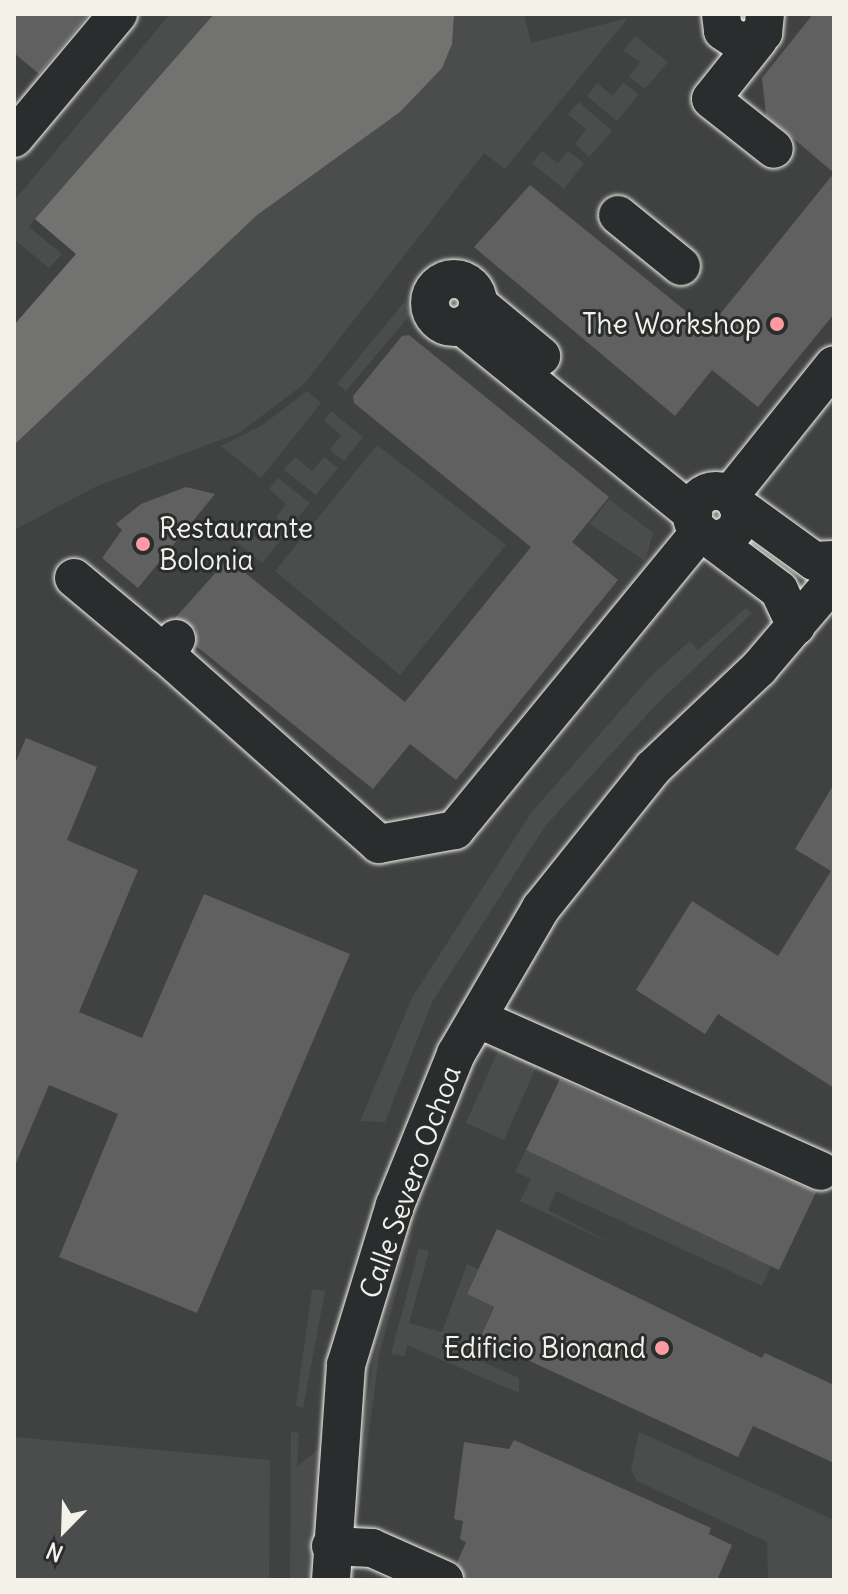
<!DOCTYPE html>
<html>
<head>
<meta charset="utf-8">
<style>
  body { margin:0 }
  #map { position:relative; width:848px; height:1594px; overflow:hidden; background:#323535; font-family:Delius,sans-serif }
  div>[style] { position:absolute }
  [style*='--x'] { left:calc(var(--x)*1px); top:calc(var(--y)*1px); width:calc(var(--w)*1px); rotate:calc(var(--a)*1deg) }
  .built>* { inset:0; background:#404242 }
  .green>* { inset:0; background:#4b4d4c }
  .water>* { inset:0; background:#727370 }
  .building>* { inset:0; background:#5f605f }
  .roads { filter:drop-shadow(0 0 2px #f4f1e8) drop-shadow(0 0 2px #f4f1e8) }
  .minor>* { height:38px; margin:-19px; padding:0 19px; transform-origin:19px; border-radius:19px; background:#2a2d2e }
  .minor>.ring { margin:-19px; padding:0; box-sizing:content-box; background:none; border:38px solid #2a2d2e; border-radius:50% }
  .dots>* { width:22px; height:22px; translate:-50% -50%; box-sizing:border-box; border:4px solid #2a2d2e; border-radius:50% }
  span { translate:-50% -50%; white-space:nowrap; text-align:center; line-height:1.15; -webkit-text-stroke:6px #2a2d2e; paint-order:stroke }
  .poi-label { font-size:28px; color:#f4f1e8 }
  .right { translate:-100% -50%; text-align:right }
  .left { translate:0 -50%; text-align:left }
  .street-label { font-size:28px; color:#f4f1e8 }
  .frame { position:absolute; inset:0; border:16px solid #f4f1e8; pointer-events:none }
  .north { position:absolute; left:24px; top:1490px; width:80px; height:80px; -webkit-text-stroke:6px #2a2d2e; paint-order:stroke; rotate:203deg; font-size:22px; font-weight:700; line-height:32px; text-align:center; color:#f4f1e8 }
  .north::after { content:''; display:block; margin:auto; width:28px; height:36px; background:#f4f1e8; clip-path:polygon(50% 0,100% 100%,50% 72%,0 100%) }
</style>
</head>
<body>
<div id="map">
  <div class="built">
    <div style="clip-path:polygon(14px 14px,834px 14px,834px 1580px,14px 1580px)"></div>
  </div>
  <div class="green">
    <div style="clip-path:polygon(170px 14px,214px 14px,189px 44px,216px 14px,524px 14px,531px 43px,628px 18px,505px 169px,484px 153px,304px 384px,239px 433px,97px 486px,14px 530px,14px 325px,76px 254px,35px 219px,29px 227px,62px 254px,49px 268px,14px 239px,14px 201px)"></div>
    <div style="clip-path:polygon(635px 36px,668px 62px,645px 89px,629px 77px,640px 62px,623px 51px)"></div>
    <div style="clip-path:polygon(597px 83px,613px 96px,623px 83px,639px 94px,617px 121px,587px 96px)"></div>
    <div style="clip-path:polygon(579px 102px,612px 131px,589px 157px,575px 144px,586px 129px,568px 114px)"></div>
    <div style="clip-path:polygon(542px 151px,558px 163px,568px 151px,584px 163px,564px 189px,532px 163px)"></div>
    <div style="clip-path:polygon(406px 300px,410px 315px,346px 391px,337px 384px)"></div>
    <div style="clip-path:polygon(307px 391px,321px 403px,261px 478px,221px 446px,261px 426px)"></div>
    <div style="clip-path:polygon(331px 411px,363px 437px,344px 461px,330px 450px,341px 435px,324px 421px)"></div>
    <div style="clip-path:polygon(377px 445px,506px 545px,400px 675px,275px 571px)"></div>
    <div style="clip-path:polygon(295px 457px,312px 471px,324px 457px,338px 468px,316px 495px,284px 470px)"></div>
    <div style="clip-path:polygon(278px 478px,310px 503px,290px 528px,276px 518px,286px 504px,269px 489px)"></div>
    <div style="clip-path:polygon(609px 499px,653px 533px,645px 561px,590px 524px)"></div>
    <div style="clip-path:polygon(240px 525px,258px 539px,269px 525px,283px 537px,262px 563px,230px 537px)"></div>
    <div style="clip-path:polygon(746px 608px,752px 613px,654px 707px,546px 825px,432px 1002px,385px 1122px,360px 1121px,413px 996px,531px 813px,648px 679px,690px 641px,698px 650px)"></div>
    <div style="clip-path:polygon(502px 1042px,540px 1058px,504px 1140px,466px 1123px)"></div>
    <div style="clip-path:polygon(526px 1150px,771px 1266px,762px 1286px,556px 1191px,548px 1210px,615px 1245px,520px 1201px,531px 1179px,515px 1172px)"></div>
    <div style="clip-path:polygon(413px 1233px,379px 1355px,358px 1516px,357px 1466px,374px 1357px,405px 1244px)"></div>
    <div style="clip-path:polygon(419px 1248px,429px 1251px,409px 1323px,442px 1332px,467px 1264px,478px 1269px,467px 1294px,493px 1307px,480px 1338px,479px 1360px,519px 1378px,519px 1393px,407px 1345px,405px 1356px,391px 1354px)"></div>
    <div style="clip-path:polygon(312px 1289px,325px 1291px,303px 1408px,296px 1406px)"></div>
    <div style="clip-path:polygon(291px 1432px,299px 1433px,297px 1467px,322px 1446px,312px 1580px,290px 1580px)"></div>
    <div style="clip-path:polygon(639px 1432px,834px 1520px,834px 1580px,768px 1580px,767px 1542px,637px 1481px,631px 1470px)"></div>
    <div style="clip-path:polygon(14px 1437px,270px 1460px,269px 1580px,14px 1580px)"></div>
  </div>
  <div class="water">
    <div style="clip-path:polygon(214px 14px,454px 14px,452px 44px,442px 68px,400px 112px,257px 215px,14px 445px,14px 325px,76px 254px,35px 219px)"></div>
  </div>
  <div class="building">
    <div style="clip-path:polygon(14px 14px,89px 14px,39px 74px,14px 53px)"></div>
    <div style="clip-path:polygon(813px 14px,834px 14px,834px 314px,758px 407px,712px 370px,675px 416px,474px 247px,530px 185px,708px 329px,834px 173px,766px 115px,762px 78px)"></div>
    <div style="clip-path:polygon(409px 335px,609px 497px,572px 542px,618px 580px,456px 780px,410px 744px,373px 789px,196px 646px,196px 629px,175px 618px,228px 559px,405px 702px,531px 547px,354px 403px,353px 396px,402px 336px)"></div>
    <div style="clip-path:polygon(186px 487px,215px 494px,138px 588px,102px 558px,122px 530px,116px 524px,141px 504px)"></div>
    <div style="clip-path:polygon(26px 738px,97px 767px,67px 840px,138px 870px,79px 1012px,142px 1038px,204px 894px,350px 954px,197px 1313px,59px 1257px,118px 1114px,49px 1085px,14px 1168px,14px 766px)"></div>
    <div style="clip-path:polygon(834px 784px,834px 1088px,718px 1014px,705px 1034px,636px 990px,692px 901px,778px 956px,831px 871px,795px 849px)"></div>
    <div style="clip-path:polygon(560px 1079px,816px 1192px,779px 1270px,526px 1150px)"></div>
    <div style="clip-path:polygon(497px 1229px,762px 1358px,765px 1353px,834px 1385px,834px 1463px,753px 1426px,738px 1457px,480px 1338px,494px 1307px,467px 1294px)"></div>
    <div style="clip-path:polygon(514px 1440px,711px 1528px,709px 1534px,732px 1545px,717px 1580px,466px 1579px,457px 1563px,466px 1542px,460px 1539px,463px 1521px,454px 1519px,464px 1442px,509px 1449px)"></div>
  </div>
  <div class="roads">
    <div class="minor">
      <div style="--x:721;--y:14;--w:17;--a:83"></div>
      <div style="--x:723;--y:31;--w:23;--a:34"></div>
      <div style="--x:742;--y:44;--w:24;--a:-28"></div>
      <div style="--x:763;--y:33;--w:19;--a:-84"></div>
      <div style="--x:758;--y:40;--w:75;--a:128.5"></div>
      <div style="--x:711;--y:99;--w:80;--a:38.4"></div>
      <div style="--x:14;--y:138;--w:162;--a:-50"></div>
      <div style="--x:618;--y:215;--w:81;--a:39"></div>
      <div class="ring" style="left:430px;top:279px;width:10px;height:10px"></div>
      <div style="--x:478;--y:304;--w:82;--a:39.5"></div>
      <div style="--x:462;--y:326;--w:298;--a:39.1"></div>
      <div class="ring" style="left:692px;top:491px;width:10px;height:10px"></div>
      <div style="--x:730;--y:495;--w:166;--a:-51.3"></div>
      <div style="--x:738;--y:506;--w:94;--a:35.9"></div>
      <div style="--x:814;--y:561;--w:20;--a:-3"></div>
      <div style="--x:711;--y:539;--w:85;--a:36.9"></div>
      <div style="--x:779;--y:590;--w:40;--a:65"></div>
      <div style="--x:74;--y:578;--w:119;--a:39.9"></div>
      <div style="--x:176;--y:639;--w:19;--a:126"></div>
      <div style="--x:165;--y:654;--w:286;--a:41.6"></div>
      <div style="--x:379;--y:844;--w:77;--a:-10.4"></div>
      <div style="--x:455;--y:830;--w:386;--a:-50.6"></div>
      <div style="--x:477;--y:1018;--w:376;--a:24"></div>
      <div style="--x:331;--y:1546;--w:41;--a:2.8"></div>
      <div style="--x:372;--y:1548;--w:79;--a:24"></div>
      <div style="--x:331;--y:1580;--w:216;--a:-86"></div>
      <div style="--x:346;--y:1365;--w:167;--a:-73"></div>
      <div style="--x:395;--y:1205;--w:163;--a:-68"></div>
      <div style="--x:456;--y:1054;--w:169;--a:-59.8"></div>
      <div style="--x:541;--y:908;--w:179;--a:-51.3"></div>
      <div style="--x:653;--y:768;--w:146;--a:-43.3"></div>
      <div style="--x:759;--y:668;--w:116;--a:-49.6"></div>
    </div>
  </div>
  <div class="dots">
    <div style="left:777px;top:324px;background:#ff9aa2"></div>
    <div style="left:143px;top:544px;background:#ff9aa2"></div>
    <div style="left:662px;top:1348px;background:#ff9aa2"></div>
  </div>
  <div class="poi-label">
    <span class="right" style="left:761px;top:324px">The Workshop</span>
    <span class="left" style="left:159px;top:544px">Restaurante<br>Bolonia</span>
    <span class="right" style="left:646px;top:1348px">Edificio Bionand</span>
  </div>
  <div class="street-label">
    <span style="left:410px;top:1182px;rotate:-70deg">Calle Severo Ochoa</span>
  </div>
  <div class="frame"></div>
  <div class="north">N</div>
</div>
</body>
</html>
